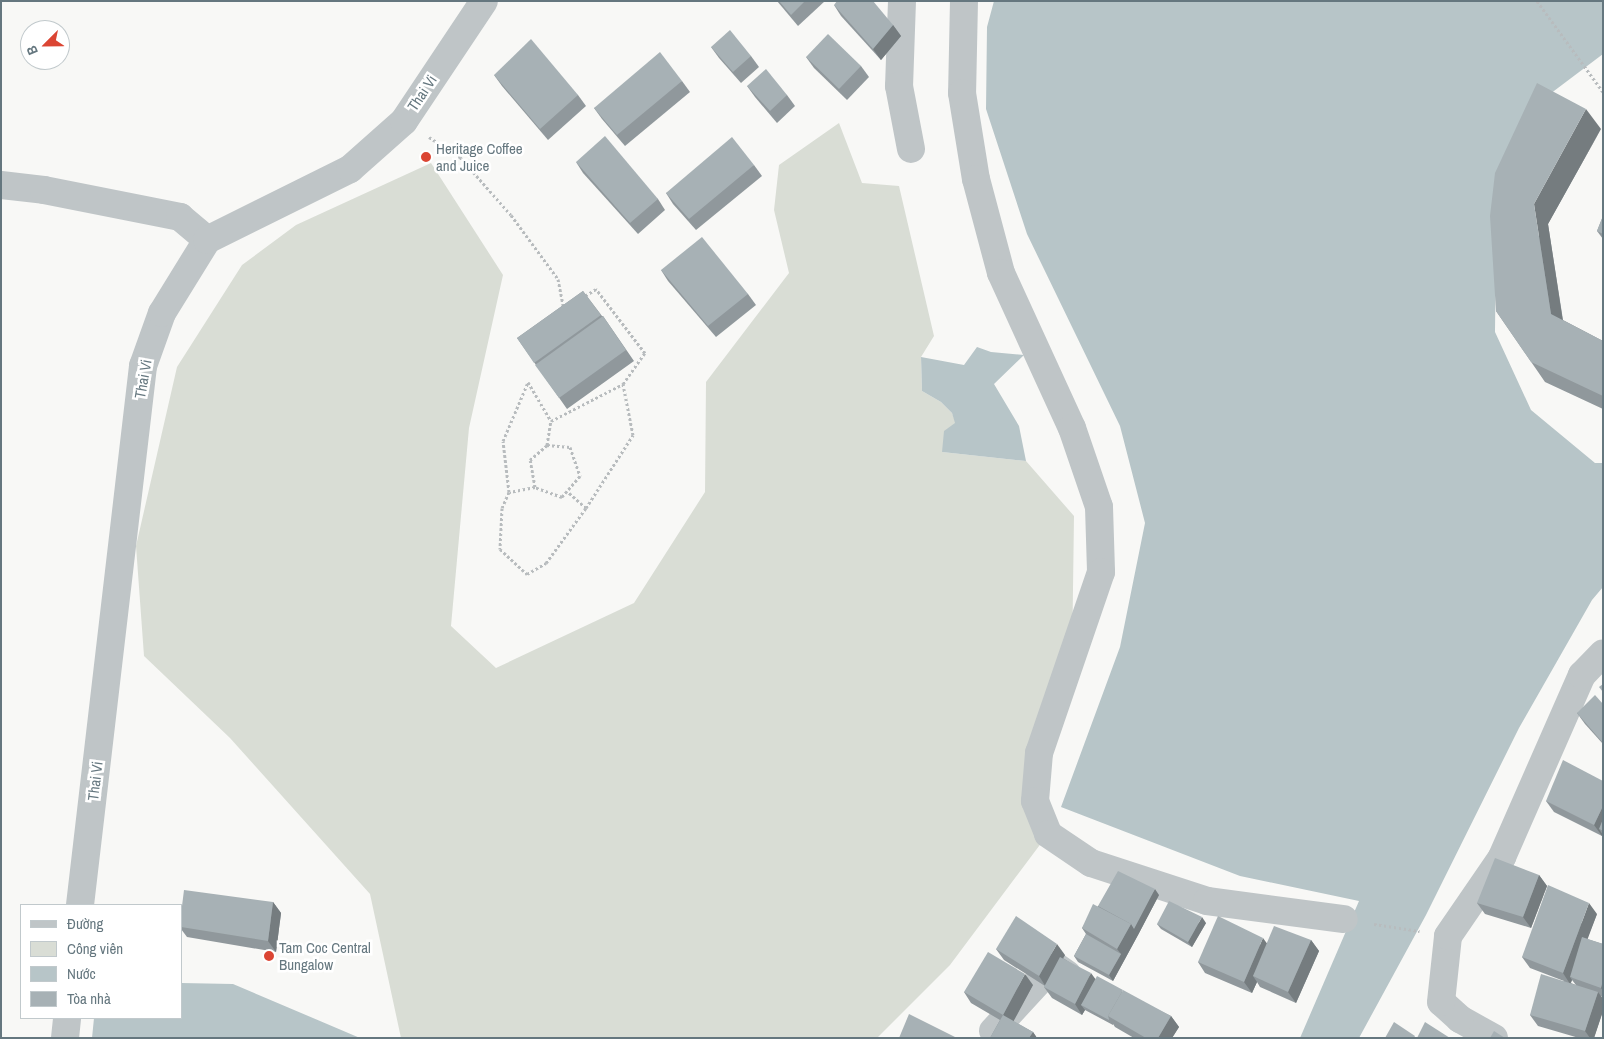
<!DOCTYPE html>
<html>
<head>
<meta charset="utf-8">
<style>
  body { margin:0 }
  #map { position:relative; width:1604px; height:1039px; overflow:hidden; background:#f8f8f6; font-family:"Archivo Narrow",sans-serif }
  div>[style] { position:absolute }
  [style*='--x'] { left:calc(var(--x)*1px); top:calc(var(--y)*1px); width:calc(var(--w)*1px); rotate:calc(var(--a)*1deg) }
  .green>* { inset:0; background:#d9ddd5 }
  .water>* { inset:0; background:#b7c5c8 }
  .path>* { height:3px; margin-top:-1.5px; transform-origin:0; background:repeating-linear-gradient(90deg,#b8bcbe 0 2.5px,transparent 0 5px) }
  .minor>* { height:28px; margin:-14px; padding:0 14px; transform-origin:14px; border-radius:14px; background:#bfc5c7 }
  .wall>* { inset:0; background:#90989c }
  .shaded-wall>* { inset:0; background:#757c7f }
  .building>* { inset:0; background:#a7b1b5 }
  .dots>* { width:14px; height:14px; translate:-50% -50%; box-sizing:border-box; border:2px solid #fff; border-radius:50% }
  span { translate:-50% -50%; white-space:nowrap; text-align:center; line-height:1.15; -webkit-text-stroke:5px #fff; paint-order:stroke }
  .street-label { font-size:15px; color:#65777f }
  .poi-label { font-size:15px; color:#65777f }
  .left { translate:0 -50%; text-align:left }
  .frame { position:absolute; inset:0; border:2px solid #65777f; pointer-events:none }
  .legend { position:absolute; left:20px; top:904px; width:162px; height:115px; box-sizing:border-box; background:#fff; border:1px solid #c1c9cc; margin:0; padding:6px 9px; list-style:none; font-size:15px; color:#65777f }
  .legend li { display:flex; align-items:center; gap:10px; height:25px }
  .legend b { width:25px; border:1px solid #c1c9cc }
  .north { position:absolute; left:20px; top:20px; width:50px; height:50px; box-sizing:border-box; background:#fff; border:1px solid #c1c9cc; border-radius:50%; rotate:247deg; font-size:14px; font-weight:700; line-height:20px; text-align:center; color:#65777f }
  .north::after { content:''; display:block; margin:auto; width:18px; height:22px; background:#db4533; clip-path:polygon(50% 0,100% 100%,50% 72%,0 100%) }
</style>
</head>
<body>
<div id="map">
  <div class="green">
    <div style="clip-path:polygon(839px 123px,862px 183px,899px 186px,934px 336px,921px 357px,922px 391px,941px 402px,952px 413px,956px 423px,942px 452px,1026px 461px,1074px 516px,1072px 662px,1039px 753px,1048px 834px,950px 965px,877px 1038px,401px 1038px,370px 894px,230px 738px,144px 656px,136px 546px,177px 367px,242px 265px,296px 225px,431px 163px,503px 275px,469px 428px,451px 626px,496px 668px,634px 603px,705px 492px,706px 382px,789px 273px,774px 210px,779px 165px)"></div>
  </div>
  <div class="water">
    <div style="clip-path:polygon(994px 1px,1603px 1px,1603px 54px,1546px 97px,1496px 239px,1495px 332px,1531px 410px,1595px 463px,1603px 463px,1603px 587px,1592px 600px,1519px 728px,1426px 915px,1359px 1038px,1300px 1038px,1359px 901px,1240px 876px,1061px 807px,1120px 647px,1145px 523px,1120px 426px,1027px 234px,986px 109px,987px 27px)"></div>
    <div style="clip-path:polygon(977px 347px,991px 352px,1024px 355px,994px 384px,1019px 426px,1026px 461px,942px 452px,944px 431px,955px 423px,952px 413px,941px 402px,922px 391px,921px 357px,964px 365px)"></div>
    <div style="clip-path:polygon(181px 983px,233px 984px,360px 1038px,92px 1038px,94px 1018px,181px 1018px)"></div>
  </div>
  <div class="path">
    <div style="--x:1537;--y:1;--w:112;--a:54"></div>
    <div style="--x:429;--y:137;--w:37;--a:33"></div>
    <div style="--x:460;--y:157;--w:77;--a:48.7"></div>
    <div style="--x:511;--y:215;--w:79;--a:53.7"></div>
    <div style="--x:558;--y:279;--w:31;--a:79"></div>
    <div style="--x:547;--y:445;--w:23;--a:5"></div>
    <div style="--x:570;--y:447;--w:31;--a:71"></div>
    <div style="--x:580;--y:476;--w:28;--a:131"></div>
    <div style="--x:562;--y:497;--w:29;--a:-160"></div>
    <div style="--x:535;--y:487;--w:27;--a:-100"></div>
    <div style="--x:530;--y:460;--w:23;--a:-41"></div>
    <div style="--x:547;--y:445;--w:24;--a:-81"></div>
    <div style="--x:551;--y:421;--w:81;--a:-27.2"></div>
    <div style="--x:623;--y:384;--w:38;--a:-55"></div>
    <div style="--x:645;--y:353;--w:81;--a:-127.4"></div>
    <div style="--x:596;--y:289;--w:15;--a:148"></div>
    <div style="--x:535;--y:487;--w:26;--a:169"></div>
    <div style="--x:509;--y:492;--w:17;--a:114"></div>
    <div style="--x:502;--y:508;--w:41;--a:92.8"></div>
    <div style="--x:500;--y:549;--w:37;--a:43"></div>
    <div style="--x:527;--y:574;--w:22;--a:-30"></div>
    <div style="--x:546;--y:563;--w:68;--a:-54"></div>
    <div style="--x:586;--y:508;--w:25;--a:-138"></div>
    <div style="--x:509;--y:492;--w:51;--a:-96.7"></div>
    <div style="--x:503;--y:441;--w:64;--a:-67"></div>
    <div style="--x:528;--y:382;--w:45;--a:59.5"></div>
    <div style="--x:586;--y:508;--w:87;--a:-57.2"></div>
    <div style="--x:633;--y:435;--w:52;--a:-101.1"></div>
    <div style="--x:1374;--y:924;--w:46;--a:8.8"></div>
  </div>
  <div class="minor">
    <div style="--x:902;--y:1;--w:85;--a:92"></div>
    <div style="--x:899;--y:86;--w:64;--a:79.2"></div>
    <div style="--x:964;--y:1;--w:92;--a:91.2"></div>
    <div style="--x:962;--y:93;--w:87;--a:80.8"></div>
    <div style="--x:976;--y:179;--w:97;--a:75.1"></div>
    <div style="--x:1001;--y:273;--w:170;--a:65.4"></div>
    <div style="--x:1072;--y:428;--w:83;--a:71.1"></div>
    <div style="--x:1099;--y:507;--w:65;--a:88.2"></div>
    <div style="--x:1101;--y:572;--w:191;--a:108.9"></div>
    <div style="--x:1039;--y:753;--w:48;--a:94.8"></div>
    <div style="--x:1035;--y:801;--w:35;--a:68"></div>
    <div style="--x:1048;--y:834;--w:52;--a:34"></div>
    <div style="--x:1091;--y:863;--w:122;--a:18.1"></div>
    <div style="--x:1207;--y:901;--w:138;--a:7.5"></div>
    <div style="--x:1;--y:185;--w:43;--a:6.6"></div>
    <div style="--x:44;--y:190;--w:139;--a:11.2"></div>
    <div style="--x:180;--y:217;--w:35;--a:40"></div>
    <div style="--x:80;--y:905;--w:543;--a:-83.33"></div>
    <div style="--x:143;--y:366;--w:56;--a:-70.3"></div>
    <div style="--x:162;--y:313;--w:86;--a:-58.3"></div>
    <div style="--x:207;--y:240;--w:160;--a:-26.4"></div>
    <div style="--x:350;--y:169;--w:72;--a:-41.6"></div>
    <div style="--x:404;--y:121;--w:144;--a:-56.3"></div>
    <div style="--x:993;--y:1031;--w:90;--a:-47.3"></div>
    <div style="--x:1054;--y:965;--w:16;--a:35"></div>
    <div style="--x:65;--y:1038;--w:20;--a:-84"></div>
    <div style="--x:1494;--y:1038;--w:39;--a:-151"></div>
    <div style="--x:1460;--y:1019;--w:25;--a:-138"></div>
    <div style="--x:1441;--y:1002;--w:66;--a:-83.9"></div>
    <div style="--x:1448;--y:936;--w:96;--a:-55.6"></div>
    <div style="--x:1502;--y:857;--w:199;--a:-66.3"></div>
    <div style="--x:1582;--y:675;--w:30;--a:-46"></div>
  </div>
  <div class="wall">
    <div style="clip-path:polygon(777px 1px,825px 1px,798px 26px)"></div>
    <div style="clip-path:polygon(834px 5px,893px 25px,901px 36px,881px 60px,841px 16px)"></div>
    <div style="clip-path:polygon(711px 47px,751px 56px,759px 67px,741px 83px,719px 58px)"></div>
    <div style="clip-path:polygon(806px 57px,861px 66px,869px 77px,847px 100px,814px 68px)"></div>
    <div style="clip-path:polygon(494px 75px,578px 95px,586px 106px,548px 140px,502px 86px)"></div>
    <div style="clip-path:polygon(682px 81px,690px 92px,625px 146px,602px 119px,594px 108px)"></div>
    <div style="clip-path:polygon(747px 86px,787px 95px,795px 106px,777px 123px,755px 97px)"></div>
    <div style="clip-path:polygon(1601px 129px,1548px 224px,1563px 320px,1603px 341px,1603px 409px,1545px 382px,1496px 311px)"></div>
    <div style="clip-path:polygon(576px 162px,658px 199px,665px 210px,638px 234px,583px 173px)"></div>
    <div style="clip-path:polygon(754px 165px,762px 176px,696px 230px,673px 204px,666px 193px)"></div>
    <div style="clip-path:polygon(1603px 216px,1603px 239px,1597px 231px)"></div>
    <div style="clip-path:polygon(661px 270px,748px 294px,756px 305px,716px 337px,668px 281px)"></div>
    <div style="clip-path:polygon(583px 291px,602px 316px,603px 316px,634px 361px,567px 409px,517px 338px)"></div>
    <div style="clip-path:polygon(1603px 704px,1603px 744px,1585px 724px,1577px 713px)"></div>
    <div style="clip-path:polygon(1603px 781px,1603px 835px,1602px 836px,1554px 812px,1546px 801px)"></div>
    <div style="clip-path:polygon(1539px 875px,1547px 886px,1531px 928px,1485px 914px,1477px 903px)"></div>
    <div style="clip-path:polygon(1159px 895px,1138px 935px,1113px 981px,1078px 962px,1074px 956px,1086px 934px,1082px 928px,1098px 906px)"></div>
    <div style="clip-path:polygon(273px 902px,281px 913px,276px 952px,187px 937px,181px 929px,181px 914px)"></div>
    <div style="clip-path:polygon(evenodd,1597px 914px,1587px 939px,1603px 944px,1603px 997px,1601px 996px,1603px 999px,1603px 1011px,1594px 1038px,1579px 1038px,1538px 1026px,1530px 1015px,1564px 981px,1530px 968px,1522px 957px,1597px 914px,1572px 980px,1576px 985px,1571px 983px,1572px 980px)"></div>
    <div style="clip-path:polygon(1206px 923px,1192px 947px,1161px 929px,1157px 924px)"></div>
    <div style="clip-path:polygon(1311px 940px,1319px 951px,1296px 1003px,1260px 987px,1257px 982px,1252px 993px,1205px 973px,1198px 962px,1267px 943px)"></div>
    <div style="clip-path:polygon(996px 949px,1065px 955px,1063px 958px,1095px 979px,1171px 1016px,1179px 1027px,1172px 1038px,1134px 1038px,1115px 1027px,1113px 1024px,1113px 1025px,1085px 1010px,1082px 1015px,1052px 998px,1044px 987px,1045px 986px,1004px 960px)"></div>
    <div style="clip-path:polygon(1033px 985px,1013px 1021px,1033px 1032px,1037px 1038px,990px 1038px,1000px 1020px,971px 1003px,964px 992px)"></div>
  </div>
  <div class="shaded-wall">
    <div style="clip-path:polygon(893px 25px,901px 36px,881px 60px,873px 49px)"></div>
    <div style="clip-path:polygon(1586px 109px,1601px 129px,1548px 224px,1565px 335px,1551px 314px,1534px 204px)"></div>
    <div style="clip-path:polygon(1603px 806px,1603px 831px,1599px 829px,1603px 835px,1602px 836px,1594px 825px)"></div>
    <div style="clip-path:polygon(1539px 875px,1547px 886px,1531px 928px,1523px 917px)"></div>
    <div style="clip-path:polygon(1155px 889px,1159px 895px,1138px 935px,1113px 981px,1109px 975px,1121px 954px,1117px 949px,1131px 924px)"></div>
    <div style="clip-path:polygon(273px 902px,281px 913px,276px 952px,268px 941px)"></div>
    <div style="clip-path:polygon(1589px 903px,1597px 914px,1573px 978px,1570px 977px,1572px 980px,1570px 984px,1563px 973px)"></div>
    <div style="clip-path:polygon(1202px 917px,1206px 923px,1192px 947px,1188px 942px)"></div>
    <div style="clip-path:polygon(1263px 938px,1271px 949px,1253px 976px,1257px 982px,1252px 993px,1244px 982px)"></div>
    <div style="clip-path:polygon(1311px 940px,1319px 951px,1296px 1003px,1288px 992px)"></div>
    <div style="clip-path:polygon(1057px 944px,1065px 955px,1046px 987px,1039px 976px)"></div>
    <div style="clip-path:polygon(1091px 973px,1099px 984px,1081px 1005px,1085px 1010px,1082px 1015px,1075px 1004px)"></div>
    <div style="clip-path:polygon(1025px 974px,1033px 985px,1011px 1026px,1003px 1015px)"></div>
    <div style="clip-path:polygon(1603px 980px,1603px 991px,1601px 988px)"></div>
    <div style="clip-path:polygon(1598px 992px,1603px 999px,1603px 1011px,1594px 1038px,1590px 1038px,1585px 1031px)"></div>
    <div style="clip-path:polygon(1171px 1016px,1179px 1027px,1172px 1038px,1158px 1038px)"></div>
    <div style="clip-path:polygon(1033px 1032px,1037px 1038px,1029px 1038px)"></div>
  </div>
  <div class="building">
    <div style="clip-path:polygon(779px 1px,805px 1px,791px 15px)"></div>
    <div style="clip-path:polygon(837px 1px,873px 1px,893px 25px,873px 49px,834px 5px)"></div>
    <div style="clip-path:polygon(730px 30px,751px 56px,733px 72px,711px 47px)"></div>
    <div style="clip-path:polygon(828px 34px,861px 66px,839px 89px,806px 57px)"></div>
    <div style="clip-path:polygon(531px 39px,578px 95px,540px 129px,494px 75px)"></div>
    <div style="clip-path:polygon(660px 52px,682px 81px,617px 135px,594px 108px)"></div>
    <div style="clip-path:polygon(766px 69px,787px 95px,770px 111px,747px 86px)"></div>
    <div style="clip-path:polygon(1537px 83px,1586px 109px,1534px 204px,1551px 314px,1603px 341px,1603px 396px,1531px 362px,1496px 311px,1490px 216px,1495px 173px)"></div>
    <div style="clip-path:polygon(605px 136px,658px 199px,630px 223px,576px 162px)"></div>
    <div style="clip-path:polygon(732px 137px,754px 165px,689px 219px,666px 193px)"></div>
    <div style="clip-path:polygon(1603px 216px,1603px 234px,1597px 231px)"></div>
    <div style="clip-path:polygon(702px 237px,748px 294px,708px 326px,661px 270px)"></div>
    <div style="clip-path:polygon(583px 291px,601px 315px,534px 363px,517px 338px)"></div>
    <div style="clip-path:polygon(603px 316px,626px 350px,559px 398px,535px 365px)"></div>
    <div style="clip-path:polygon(1603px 684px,1603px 692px,1599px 687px)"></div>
    <div style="clip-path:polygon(1595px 695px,1603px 704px,1603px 743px,1577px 713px)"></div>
    <div style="clip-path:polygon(1563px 760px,1603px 781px,1603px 806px,1594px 825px,1546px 801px)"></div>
    <div style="clip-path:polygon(1603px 819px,1603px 831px,1599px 829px)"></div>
    <div style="clip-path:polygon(1495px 858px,1539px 875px,1523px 917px,1477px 903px)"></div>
    <div style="clip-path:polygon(1118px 871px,1155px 889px,1134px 929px,1131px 924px,1098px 906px)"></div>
    <div style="clip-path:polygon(1548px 885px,1589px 903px,1563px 973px,1522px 957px)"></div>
    <div style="clip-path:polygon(184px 890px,273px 902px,268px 941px,181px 927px,181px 914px)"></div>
    <div style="clip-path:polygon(1169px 901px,1202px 917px,1188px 942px,1157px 924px)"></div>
    <div style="clip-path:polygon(1093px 904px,1131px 924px,1117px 949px,1082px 928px)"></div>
    <div style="clip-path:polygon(1016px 916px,1057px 944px,1039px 976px,996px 949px)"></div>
    <div style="clip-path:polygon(1218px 916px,1263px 938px,1244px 982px,1198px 962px)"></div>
    <div style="clip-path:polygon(1274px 926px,1311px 940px,1288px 992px,1253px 976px)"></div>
    <div style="clip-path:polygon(1086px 934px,1121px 954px,1109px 975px,1074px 956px)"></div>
    <div style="clip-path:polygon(1582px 937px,1603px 944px,1603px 980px,1601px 988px,1570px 977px)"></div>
    <div style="clip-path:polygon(988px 952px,1025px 974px,1003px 1015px,964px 992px)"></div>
    <div style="clip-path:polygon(1060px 957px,1091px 973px,1075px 1004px,1044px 987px)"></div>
    <div style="clip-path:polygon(1541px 974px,1598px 992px,1585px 1031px,1530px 1015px)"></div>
    <div style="clip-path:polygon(1097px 976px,1123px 990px,1108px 1016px,1109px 1019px,1109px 1020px,1081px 1005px)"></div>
    <div style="clip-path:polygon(1123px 990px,1171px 1016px,1158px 1038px,1146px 1038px,1108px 1016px)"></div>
    <div style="clip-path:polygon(909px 1014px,957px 1038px,899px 1038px)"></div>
    <div style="clip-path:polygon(1003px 1015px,1033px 1032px,1029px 1038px,990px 1038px)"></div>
    <div style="clip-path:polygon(1394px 1022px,1415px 1036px,1414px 1038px,1385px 1038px)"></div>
    <div style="clip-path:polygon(1425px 1022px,1450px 1038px,1417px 1038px)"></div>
    <div style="clip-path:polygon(1494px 1031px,1505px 1038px,1490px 1038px)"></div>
  </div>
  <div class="dots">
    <div style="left:426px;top:157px;background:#db4533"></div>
    <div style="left:269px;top:956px;background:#db4533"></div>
  </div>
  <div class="street-label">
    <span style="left:422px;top:93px;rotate:-56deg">Thai Vi</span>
    <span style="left:143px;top:379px;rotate:-80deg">Thai Vi</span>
    <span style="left:95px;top:781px;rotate:-83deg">Thai Vi</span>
  </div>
  <div class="poi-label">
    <span class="left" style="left:436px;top:157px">Heritage Coffee<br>and Juice</span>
    <span class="left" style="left:279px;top:956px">Tam Coc Central<br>Bungalow</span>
  </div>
  <div class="frame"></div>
  <ul class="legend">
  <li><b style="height:6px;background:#bfc5c7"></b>Đường</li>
  <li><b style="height:14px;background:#d9ddd5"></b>Công viên</li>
  <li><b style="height:14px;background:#b7c5c8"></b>Nước</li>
  <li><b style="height:14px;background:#a7b1b5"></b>Tòa nhà</li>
  </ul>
  <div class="north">B</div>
</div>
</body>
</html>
